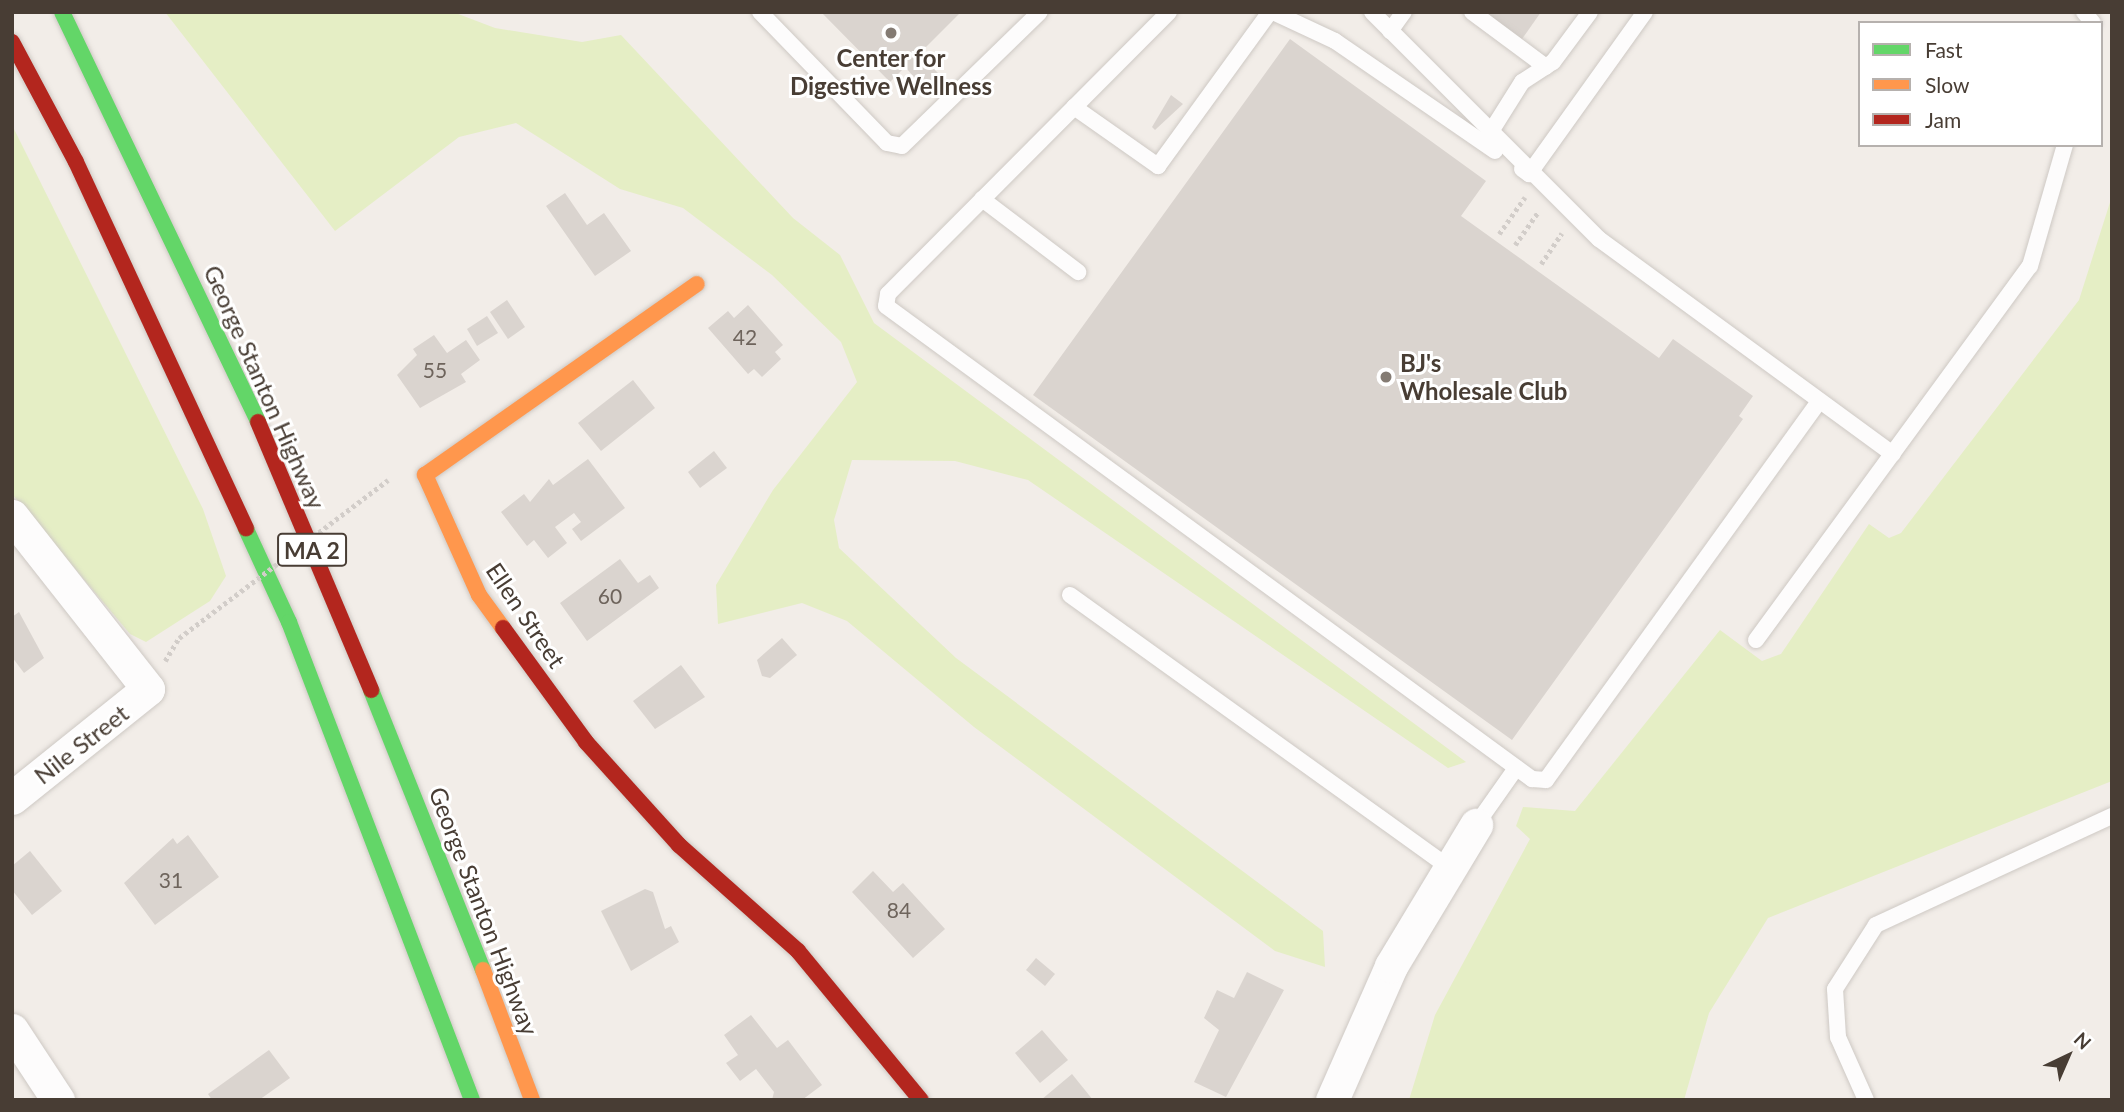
<!DOCTYPE html>
<html>
<head>
<meta charset="utf-8">
<style>
  body { margin:0 }
  #map { position:relative; width:2124px; height:1112px; overflow:hidden; background:#f2ede8; font-family:Lato,sans-serif }
  div>[style] { position:absolute }
  [style*='--x'] { left:calc(var(--x)*1px); top:calc(var(--y)*1px); width:calc(var(--w)*1px); rotate:calc(var(--a)*1deg) }
  .green>* { inset:0; background:#e5eec5 }
  .building>* { inset:0; background:#dad4cf }
  .path>* { height:4.5px; margin-top:-2.25px; transform-origin:0; background:repeating-linear-gradient(90deg,#d2cdc9 0 3.5px,transparent 0 7px) }
  .roads { filter:drop-shadow(0 0 2px #cec9c4) drop-shadow(0 0 2px #cec9c4) }
  .lane>* { height:16px; margin:-8px; padding:0 8px; transform-origin:8px; border-radius:8px; background:#fdfcfc }
  .street>* { height:33px; margin:-16.5px; padding:0 16.5px; transform-origin:16.5px; border-radius:16.5px; background:#fdfcfc }
  .fast>* { height:16px; margin:-8px; padding:0 8px; transform-origin:8px; border-radius:8px; background:#63d668 }
  .slow>* { height:16px; margin:-8px; padding:0 8px; transform-origin:8px; border-radius:8px; background:#ff974d }
  .jam>* { height:16px; margin:-8px; padding:0 8px; transform-origin:8px; border-radius:8px; background:#b3261e }
  .path-bridge>* { height:4.5px; margin-top:-2.25px; transform-origin:0; background:repeating-linear-gradient(90deg,#d2cdc9 0 3.5px,transparent 0 7px) }
  .dots>* { width:19px; height:19px; translate:-50% -50%; box-sizing:border-box; border:4px solid #fff; border-radius:50% }
  span { translate:-50% -50%; white-space:nowrap; text-align:center; line-height:1.15; -webkit-text-stroke:6px #fff; paint-order:stroke }
  .number-label { font-size:21px; color:#6e645c }
  .number-label span { -webkit-text-stroke-width:0 }
  .shield-label span { padding:2px 5px; background:#fff; border:2px solid; border-radius:5px; -webkit-text-stroke-width:0 }
  .shield-label { font-size:23px; color:#483d34; font-weight:700 }
  .poi-label { font-size:24px; color:#483d34; font-weight:700 }
  .left { translate:0 -50%; text-align:left }
  .street-label { font-size:24px; color:#483d34 }
  .frame { position:absolute; inset:0; border:14px solid #483d34; pointer-events:none }
  .legend { position:absolute; left:1858px; top:21px; width:245px; height:126px; box-sizing:border-box; background:#fff; border:2px solid #b6b1ae; margin:0; padding:9px 12px; list-style:none; font-size:21px; color:#483d34 }
  .legend li { display:flex; align-items:center; gap:14px; height:35px }
  .legend b { width:35px; border:2px solid #b6b1ae }
  .north { position:absolute; left:2033px; top:1021px; width:70px; height:70px; -webkit-text-stroke:5px #fff; paint-order:stroke; rotate:44deg; font-size:19px; font-weight:700; line-height:28px; text-align:center; color:#483d34 }
  .north::after { content:''; display:block; margin:auto; width:24px; height:32px; background:#483d34; clip-path:polygon(50% 0,100% 100%,50% 72%,0 100%) }
</style>
</head>
<body>
<div id="map">
  <div class="green">
    <div style="clip-path:polygon(165px 12px,453px 12px,495px 28px,582px 42px,621px 35px,793px 218px,840px 255px,874px 323px,1466px 762px,1448px 768px,1028px 480px,955px 461px,852px 460px,834px 520px,839px 548px,956px 658px,1323px 931px,1325px 967px,1275px 951px,974px 727px,847px 621px,802px 603px,718px 624px,716px 585px,773px 490px,857px 382px,841px 342px,772px 275px,683px 208px,620px 189px,516px 123px,459px 137px,335px 231px)"></div>
    <div style="clip-path:polygon(12px 125px,203px 509px,226px 576px,210px 601px,146px 642px,130px 634px,12px 494px)"></div>
    <div style="clip-path:polygon(2112px 196px,2112px 781px,1768px 918px,1709px 1013px,1684px 1100px,1409px 1100px,1435px 1015px,1530px 839px,1516px 826px,1523px 807px,1575px 811px,1720px 630px,1762px 661px,1781px 654px,1869px 524px,1889px 538px,1901px 533px,2079px 300px)"></div>
  </div>
  <div class="building">
    <div style="clip-path:polygon(821px 12px,961px 12px,919px 54px,939px 74px,924px 88px,905px 67px,890px 82px)"></div>
    <div style="clip-path:polygon(1484px 12px,1541px 12px,1522px 39px)"></div>
    <div style="clip-path:polygon(1290px 39px,1486px 181px,1461px 216px,1659px 358px,1673px 339px,1753px 396px,1739px 416px,1743px 419px,1512px 740px,1033px 395px)"></div>
    <div style="clip-path:polygon(1171px 95px,1183px 104px,1155px 130px,1152px 127px)"></div>
    <div style="clip-path:polygon(565px 193px,587px 225px,604px 213px,631px 251px,595px 276px,546px 206px)"></div>
    <div style="clip-path:polygon(507px 300px,525px 327px,508px 339px,490px 312px)"></div>
    <div style="clip-path:polygon(748px 305px,783px 345px,775px 352px,781px 359px,762px 377px,754px 369px,748px 374px,708px 328px,728px 311px,734px 318px)"></div>
    <div style="clip-path:polygon(487px 316px,498px 333px,477px 346px,467px 329px)"></div>
    <div style="clip-path:polygon(434px 335px,447px 353px,466px 340px,480px 360px,461px 374px,466px 382px,420px 408px,397px 375px,417px 355px,413px 349px)"></div>
    <div style="clip-path:polygon(633px 380px,655px 408px,601px 451px,578px 423px)"></div>
    <div style="clip-path:polygon(714px 451px,727px 468px,700px 488px,688px 472px)"></div>
    <div style="clip-path:polygon(588px 459px,625px 508px,581px 541px,572px 529px,581px 522px,574px 513px,555px 527px,567px 543px,548px 558px,534px 540px,527px 546px,501px 512px,524px 494px,530px 502px,549px 479px,553px 485px)"></div>
    <div style="clip-path:polygon(620px 559px,638px 583px,650px 575px,659px 588px,587px 641px,560px 603px)"></div>
    <div style="clip-path:polygon(19px 612px,44px 658px,24px 673px,12px 657px,12px 617px)"></div>
    <div style="clip-path:polygon(782px 638px,797px 655px,770px 678px,762px 676px,757px 660px)"></div>
    <div style="clip-path:polygon(681px 665px,705px 697px,655px 729px,633px 701px)"></div>
    <div style="clip-path:polygon(188px 835px,219px 877px,155px 925px,124px 883px,173px 838px,177px 844px)"></div>
    <div style="clip-path:polygon(30px 851px,62px 891px,32px 915px,12px 890px,12px 866px)"></div>
    <div style="clip-path:polygon(873px 871px,893px 892px,903px 883px,945px 929px,913px 958px,852px 892px)"></div>
    <div style="clip-path:polygon(645px 889px,653px 892px,665px 929px,671px 926px,679px 942px,631px 971px,601px 911px)"></div>
    <div style="clip-path:polygon(1036px 958px,1055px 974px,1045px 986px,1026px 970px)"></div>
    <div style="clip-path:polygon(1247px 972px,1284px 990px,1226px 1097px,1194px 1082px,1219px 1030px,1204px 1018px,1217px 990px,1234px 998px)"></div>
    <div style="clip-path:polygon(751px 1015px,777px 1048px,788px 1040px,822px 1085px,802px 1100px,772px 1100px,774px 1092px,756px 1069px,740px 1081px,726px 1063px,738px 1055px,724px 1035px)"></div>
    <div style="clip-path:polygon(1042px 1030px,1068px 1060px,1040px 1083px,1015px 1053px)"></div>
    <div style="clip-path:polygon(269px 1050px,290px 1078px,259px 1100px,212px 1100px,208px 1094px)"></div>
    <div style="clip-path:polygon(1072px 1074px,1093px 1100px,1041px 1100px)"></div>
  </div>
  <div class="path">
    <div style="--x:1499;--y:234;--w:45;--a:-54.9"></div>
    <div style="--x:1515;--y:245;--w:40;--a:-55.1"></div>
    <div style="--x:1541;--y:264;--w:37;--a:-56"></div>
    <div style="--x:165;--y:661;--w:27;--a:-59"></div>
  </div>
  <div class="roads">
    <div class="lane">
      <div style="--x:760;--y:12;--w:182;--a:45.9"></div>
      <div style="--x:887;--y:143;--w:15;--a:11"></div>
      <div style="--x:902;--y:146;--w:192;--a:-44.2"></div>
      <div style="--x:1169;--y:12;--w:398;--a:134.9"></div>
      <div style="--x:888;--y:294;--w:12;--a:99"></div>
      <div style="--x:886;--y:306;--w:801;--a:36.21"></div>
      <div style="--x:1532;--y:779;--w:14;--a:4"></div>
      <div style="--x:1546;--y:780;--w:467;--a:-54.2"></div>
      <div style="--x:1273;--y:12;--w:68;--a:25.1"></div>
      <div style="--x:1335;--y:41;--w:194;--a:34.5"></div>
      <div style="--x:1372;--y:12;--w:321;--a:45"></div>
      <div style="--x:1599;--y:239;--w:364;--a:36.2"></div>
      <div style="--x:1472;--y:12;--w:92;--a:36.6"></div>
      <div style="--x:2084;--y:12;--w:14;--a:51"></div>
      <div style="--x:1390;--y:31;--w:24;--a:-54"></div>
      <div style="--x:1074;--y:107;--w:103;--a:35.1"></div>
      <div style="--x:1158;--y:166;--w:190;--a:-54"></div>
      <div style="--x:1485;--y:141;--w:70;--a:-57.9"></div>
      <div style="--x:1522;--y:82;--w:37;--a:-33"></div>
      <div style="--x:1553;--y:62;--w:62;--a:-53.5"></div>
      <div style="--x:1522;--y:169;--w:9;--a:36"></div>
      <div style="--x:1529;--y:174;--w:199;--a:-54.4"></div>
      <div style="--x:982;--y:199;--w:121;--a:37.2"></div>
      <div style="--x:1070;--y:595;--w:466;--a:35.7"></div>
      <div style="--x:1756;--y:640;--w:464;--a:-53.8"></div>
      <div style="--x:2030;--y:266;--w:126;--a:-73.9"></div>
      <div style="--x:1476;--y:825;--w:70;--a:-54.9"></div>
      <div style="--x:1866;--y:1100;--w:69;--a:-114"></div>
      <div style="--x:1838;--y:1037;--w:48;--a:-93.6"></div>
      <div style="--x:1835;--y:989;--w:76;--a:-57.4"></div>
      <div style="--x:1876;--y:925;--w:260;--a:-24.8"></div>
    </div>
    <div class="street">
      <div style="--x:12;--y:516;--w:220;--a:51.8"></div>
      <div style="--x:148;--y:689;--w:174;--a:141.3"></div>
      <div style="--x:12;--y:1030;--w:84;--a:56.7"></div>
      <div style="--x:1332;--y:1100;--w:146;--a:-66.2"></div>
      <div style="--x:1391;--y:966;--w:165;--a:-58.9"></div>
    </div>
    <div class="fast">
      <div style="--x:62;--y:12;--w:454;--a:64.4"></div>
      <div style="--x:246;--y:529;--w:102;--a:65.2"></div>
      <div style="--x:289;--y:622;--w:512;--a:69.05"></div>
      <div style="--x:371;--y:690;--w:302;--a:68.2"></div>
    </div>
    <div class="slow">
      <div style="--x:503;--y:628;--w:41;--a:-126"></div>
      <div style="--x:479;--y:595;--w:132;--a:-114.2"></div>
      <div style="--x:425;--y:475;--w:332;--a:-35.1"></div>
      <div style="--x:483;--y:970;--w:139;--a:69.3"></div>
    </div>
    <div class="jam">
      <div style="--x:12;--y:42;--w:136;--a:61.9"></div>
      <div style="--x:76;--y:162;--w:404;--a:65.1"></div>
      <div style="--x:258;--y:422;--w:291;--a:67.1"></div>
      <div style="--x:503;--y:628;--w:141;--a:53.9"></div>
      <div style="--x:586;--y:742;--w:139;--a:47.9"></div>
      <div style="--x:679;--y:845;--w:159;--a:41.7"></div>
      <div style="--x:798;--y:951;--w:193;--a:50.5"></div>
    </div>
  </div>
  <div class="path-bridge">
    <div style="--x:179;--y:638;--w:262;--a:-37.1"></div>
  </div>
  <div class="dots">
    <div style="left:891px;top:33px;background:#847b73"></div>
    <div style="left:1386px;top:377px;background:#847b73"></div>
  </div>
  <div class="number-label">
    <span style="left:745px;top:337px">42</span>
    <span style="left:435px;top:370px">55</span>
    <span style="left:610px;top:596px">60</span>
    <span style="left:171px;top:880px">31</span>
    <span style="left:899px;top:910px">84</span>
  </div>
  <div class="shield-label">
    <span style="left:312px;top:550px">MA 2</span>
  </div>
  <div class="poi-label">
    <span style="left:891px;top:72px">Center for<br>Digestive Wellness</span>
    <span class="left" style="left:1400px;top:377px">BJ's<br>Wholesale Club</span>
  </div>
  <div class="street-label">
    <span style="left:265px;top:387px;rotate:66deg">George Stanton Highway</span>
    <span style="left:526px;top:615px;rotate:56deg">Ellen Street</span>
    <span style="left:81px;top:744px;rotate:-38deg">Nile Street</span>
    <span style="left:484px;top:911px;rotate:69deg">George Stanton Highway</span>
  </div>
  <div class="frame"></div>
  <ul class="legend">
  <li><b style="height:9px;background:#63d668"></b>Fast</li>
  <li><b style="height:9px;background:#ff974d"></b>Slow</li>
  <li><b style="height:9px;background:#b3261e"></b>Jam</li>
  </ul>
  <div class="north">N</div>
</div>
</body>
</html>
